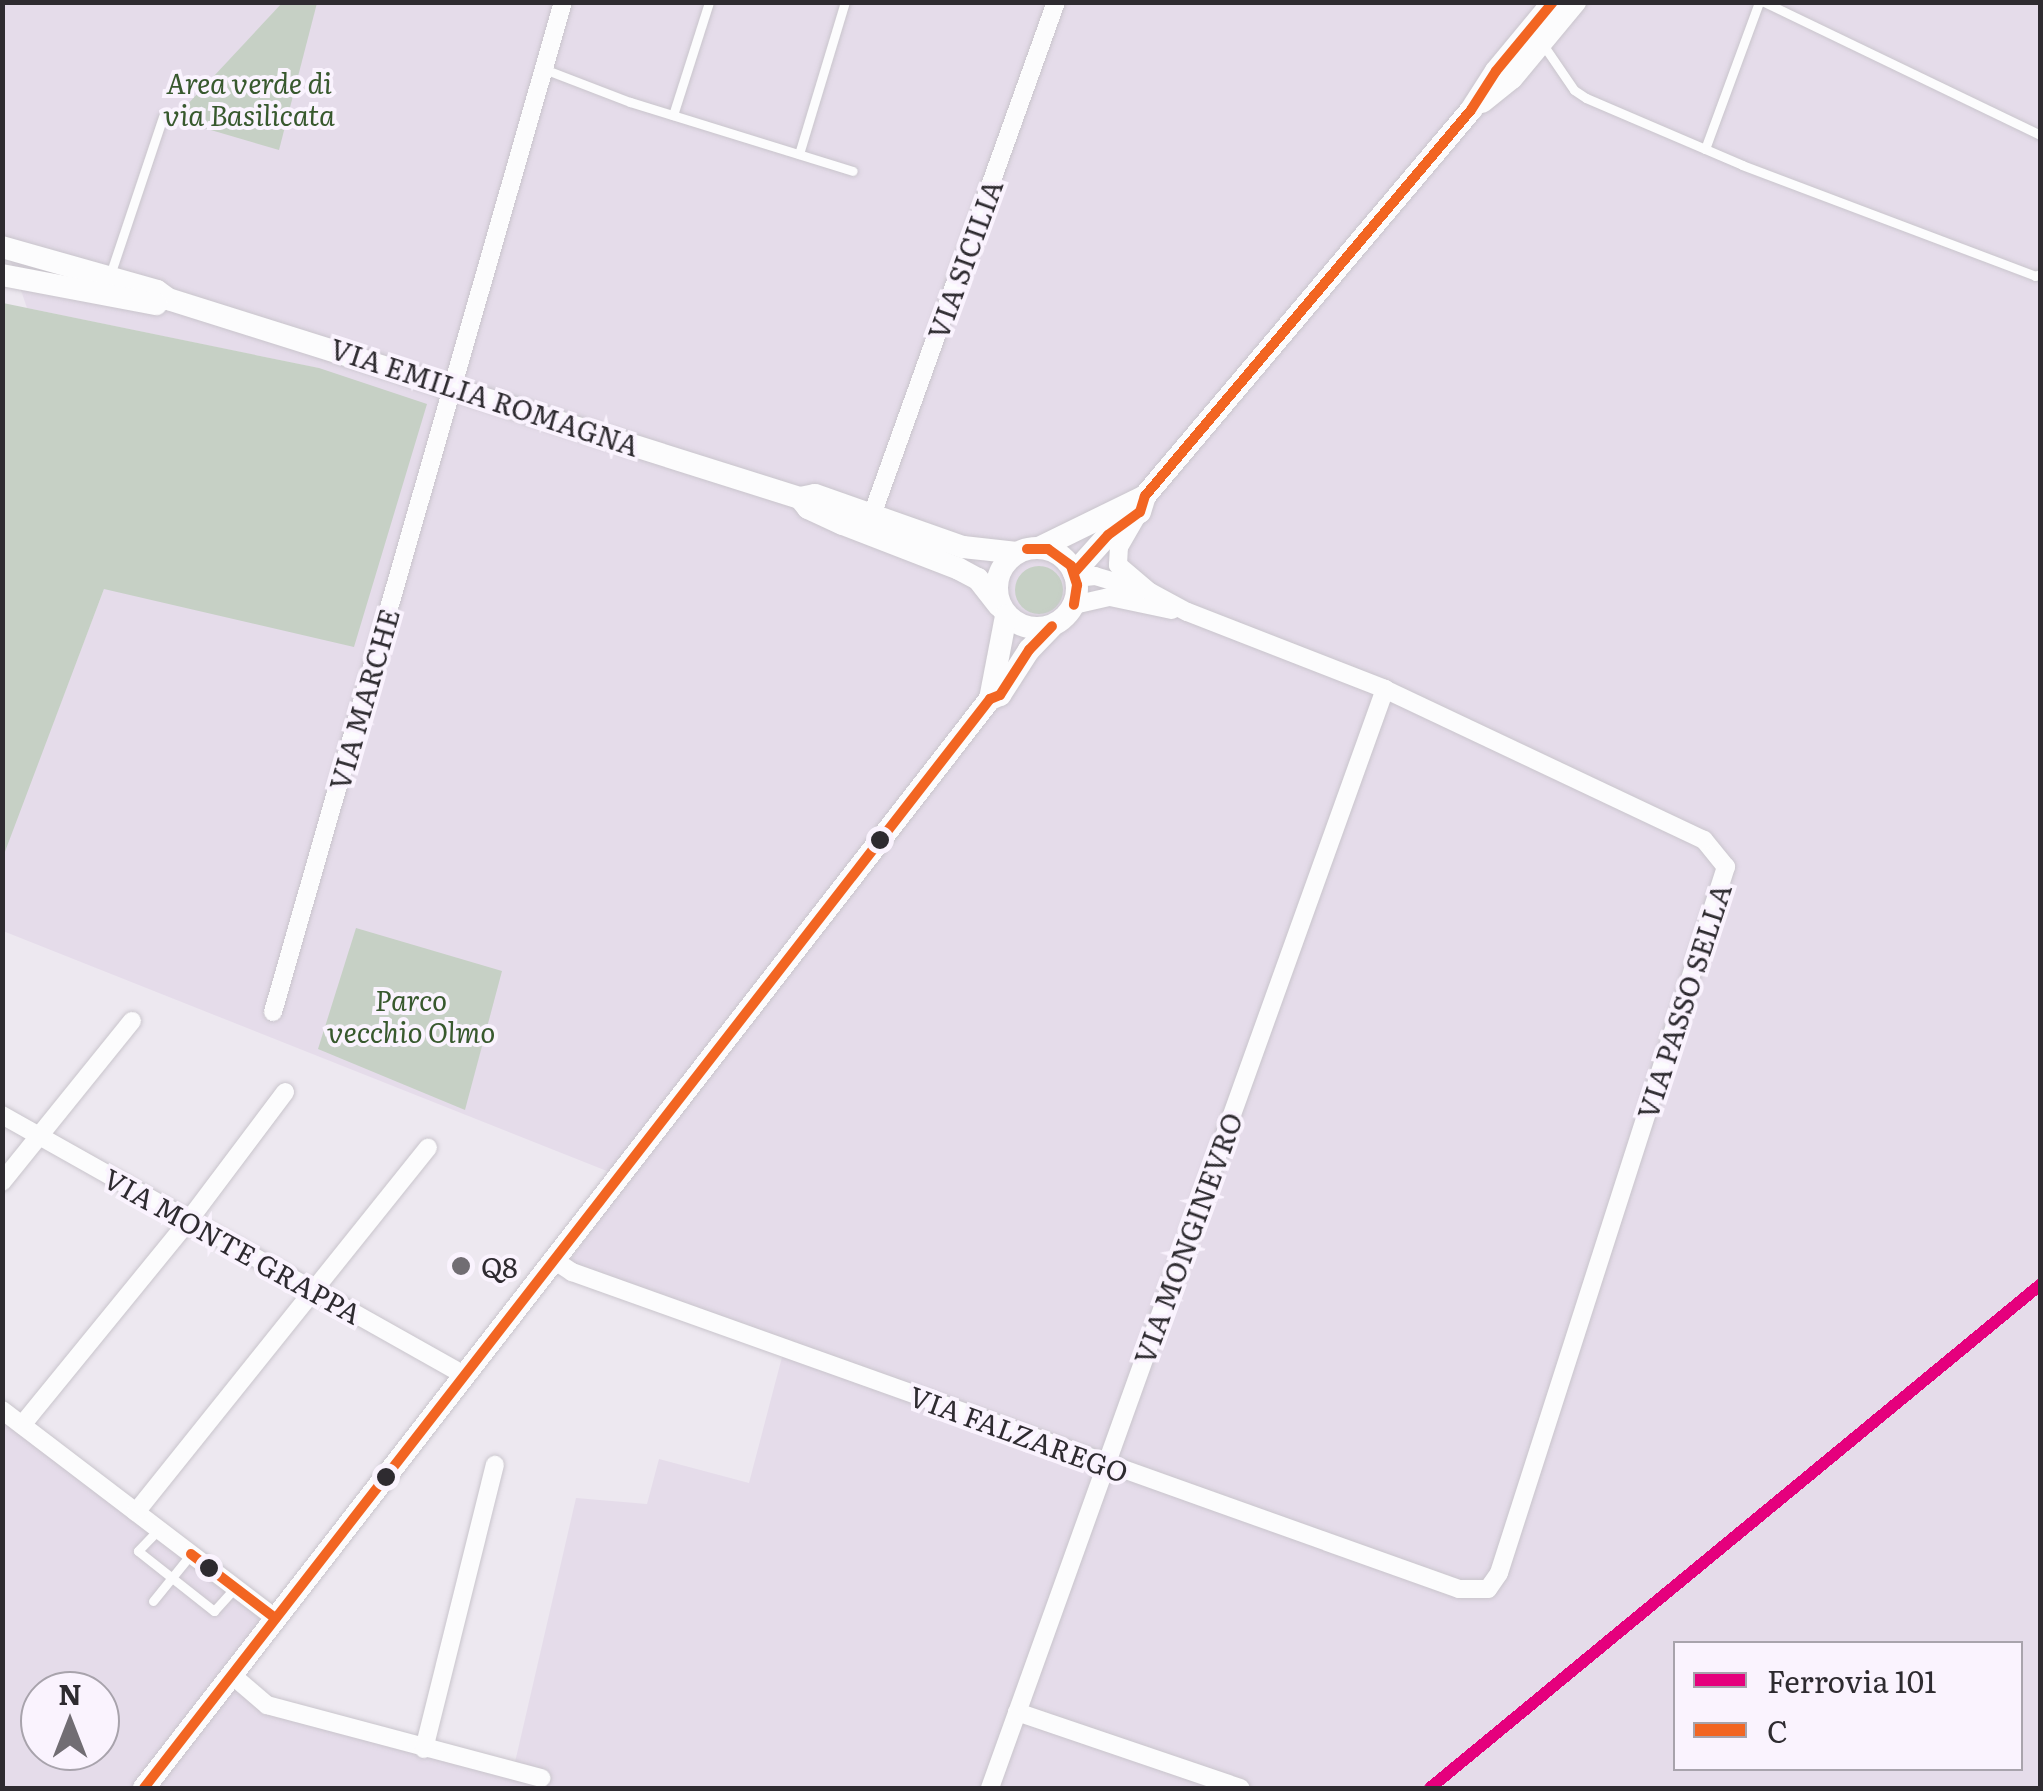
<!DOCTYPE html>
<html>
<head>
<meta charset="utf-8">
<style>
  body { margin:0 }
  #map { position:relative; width:2043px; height:1791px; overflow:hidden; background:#ede8f0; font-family:Literata,serif }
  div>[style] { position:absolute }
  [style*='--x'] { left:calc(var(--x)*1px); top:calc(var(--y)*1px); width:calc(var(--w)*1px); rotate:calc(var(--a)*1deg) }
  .built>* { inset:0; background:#e5dcea }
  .green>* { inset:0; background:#c6d0c5 }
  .round { border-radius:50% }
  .roads { filter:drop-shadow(0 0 2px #c9c5cc) drop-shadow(0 0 2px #c9c5cc) }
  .service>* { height:9px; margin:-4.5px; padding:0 4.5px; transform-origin:4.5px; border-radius:4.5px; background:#fcfcfd }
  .minor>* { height:18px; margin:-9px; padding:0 9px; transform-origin:9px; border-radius:9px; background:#fcfcfd }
  .tertiary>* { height:22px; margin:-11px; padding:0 11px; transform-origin:11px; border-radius:11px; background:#fcfcfd }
  .tertiary>.ring { margin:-11px; padding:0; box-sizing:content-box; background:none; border:22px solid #fcfcfd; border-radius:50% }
  .bus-1>* { height:10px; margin:-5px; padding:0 5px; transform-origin:5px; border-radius:5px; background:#f26522 }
  .rail-1>* { height:12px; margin:-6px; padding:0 6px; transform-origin:6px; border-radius:6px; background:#e5007d }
  .dots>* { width:28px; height:28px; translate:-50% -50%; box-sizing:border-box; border:5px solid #faf3fe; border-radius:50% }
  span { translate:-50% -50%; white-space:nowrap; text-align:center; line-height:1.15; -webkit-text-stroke:8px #faf3fe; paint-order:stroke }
  .park-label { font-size:28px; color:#38592e; font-style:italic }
  .street-label { font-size:28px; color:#2e2b30 }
  .poi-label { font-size:28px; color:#2e2b30 }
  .left { translate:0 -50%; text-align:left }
  .frame { position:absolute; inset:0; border:5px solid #2e2b30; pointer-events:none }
  .legend { position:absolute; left:1673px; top:1641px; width:350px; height:130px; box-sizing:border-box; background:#faf3fe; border:2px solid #a8a3ac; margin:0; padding:12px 18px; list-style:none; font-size:30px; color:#2e2b30 }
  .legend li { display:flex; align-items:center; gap:20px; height:50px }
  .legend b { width:50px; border:2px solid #a8a3ac }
  .north { position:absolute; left:20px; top:1671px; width:100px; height:100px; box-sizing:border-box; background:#faf3fe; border:2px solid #a8a3ac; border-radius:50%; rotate:0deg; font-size:28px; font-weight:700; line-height:40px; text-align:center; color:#2e2b30 }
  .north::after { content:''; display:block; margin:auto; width:35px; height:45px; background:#716d73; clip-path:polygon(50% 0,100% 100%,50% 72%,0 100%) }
</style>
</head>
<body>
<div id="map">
  <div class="built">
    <div style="clip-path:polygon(evenodd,3px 3px,2040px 3px,2040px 1788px,3px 1788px,3px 1418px,280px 1624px,241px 1682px,300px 1722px,513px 1771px,576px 1498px,647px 1504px,659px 1459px,749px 1483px,782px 1357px,562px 1272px,627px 1179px,3px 931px,2px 857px,104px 589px,318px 368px,27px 308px,3px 238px,3px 3px,1676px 1644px,2020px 1644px,2020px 1768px,1676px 1768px,1676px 1644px,3px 3px,40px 1691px,100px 1691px,100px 1751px,40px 1751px,40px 1691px)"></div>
  </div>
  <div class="green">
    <div style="clip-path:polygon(282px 3px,317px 3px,279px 150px,180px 121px,185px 107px)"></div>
    <div style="clip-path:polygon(3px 303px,319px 368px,427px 404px,354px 647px,104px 589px,3px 857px)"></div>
    <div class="round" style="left:1015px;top:566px;width:48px;height:48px"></div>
    <div style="clip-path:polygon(356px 928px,502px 971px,465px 1110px,318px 1049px)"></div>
  </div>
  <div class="roads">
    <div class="service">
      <div style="--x:1764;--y:2;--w:306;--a:25.7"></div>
      <div style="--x:1544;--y:46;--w:53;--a:55.7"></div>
      <div style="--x:1574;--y:90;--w:14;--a:34"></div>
      <div style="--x:1586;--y:98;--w:170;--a:23.2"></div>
      <div style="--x:1742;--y:165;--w:313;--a:20.7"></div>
      <div style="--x:2035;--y:276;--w:5;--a:-22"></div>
      <div style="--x:544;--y:69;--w:92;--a:21"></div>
      <div style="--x:630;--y:102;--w:233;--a:17.2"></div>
      <div style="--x:673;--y:115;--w:119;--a:-72.3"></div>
      <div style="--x:1705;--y:149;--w:157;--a:-69.8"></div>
      <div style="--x:799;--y:154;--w:159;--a:-73.2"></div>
      <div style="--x:110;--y:275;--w:167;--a:-71.5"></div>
      <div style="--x:158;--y:1530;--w:29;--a:134"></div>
      <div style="--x:138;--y:1551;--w:97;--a:38.3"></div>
      <div style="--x:214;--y:1611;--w:31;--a:-48"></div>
      <div style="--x:153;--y:1601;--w:60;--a:-51"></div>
    </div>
    <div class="minor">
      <div style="--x:872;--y:515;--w:545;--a:-70.27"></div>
      <div style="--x:1076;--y:578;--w:19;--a:-6"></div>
      <div style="--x:1095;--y:576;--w:52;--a:16.7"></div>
      <div style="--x:1074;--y:605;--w:37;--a:-13"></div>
      <div style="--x:1110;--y:597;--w:63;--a:11.8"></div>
      <div style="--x:273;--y:1012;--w:1051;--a:-73.98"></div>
      <div style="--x:2;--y:1115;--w:530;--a:29.37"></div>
      <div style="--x:2;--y:1182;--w:207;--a:-51.1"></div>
      <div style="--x:554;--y:1260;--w:22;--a:34"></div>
      <div style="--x:572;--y:1272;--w:942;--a:19.67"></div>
      <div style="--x:1459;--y:1589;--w:29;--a:0"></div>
      <div style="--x:1488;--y:1589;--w:19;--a:-55"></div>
      <div style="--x:1499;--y:1573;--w:742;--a:-72.18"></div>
      <div style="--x:1726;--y:867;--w:35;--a:-129"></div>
      <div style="--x:1704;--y:840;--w:353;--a:-154.7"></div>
      <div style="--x:1385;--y:689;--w:212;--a:-158.7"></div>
      <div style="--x:1187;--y:612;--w:42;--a:-151.6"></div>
      <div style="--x:1150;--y:592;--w:42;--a:-139.8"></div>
      <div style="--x:1118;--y:565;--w:18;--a:-87"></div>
      <div style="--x:1119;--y:547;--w:34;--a:-60"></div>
      <div style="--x:2;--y:1410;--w:343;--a:37.3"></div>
      <div style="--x:22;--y:1425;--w:264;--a:-50.8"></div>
      <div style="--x:189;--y:1220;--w:160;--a:-53.1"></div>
      <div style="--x:136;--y:1512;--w:467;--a:-51.3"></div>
      <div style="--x:233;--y:1676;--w:45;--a:40.5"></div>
      <div style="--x:267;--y:1705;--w:284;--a:14.9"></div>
      <div style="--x:1017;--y:1712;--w:236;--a:18.8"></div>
      <div style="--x:424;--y:1749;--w:293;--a:-76"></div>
      <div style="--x:990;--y:1788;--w:1168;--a:-70.23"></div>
    </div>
    <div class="tertiary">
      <div style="--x:1482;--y:102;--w:38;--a:-39"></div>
      <div style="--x:1512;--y:78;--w:99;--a:-50.3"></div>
      <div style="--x:2;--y:247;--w:161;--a:15.8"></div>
      <div style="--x:157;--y:291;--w:14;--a:36"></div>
      <div style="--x:168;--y:299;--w:663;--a:17.48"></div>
      <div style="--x:800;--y:498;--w:15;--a:-11"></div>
      <div style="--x:815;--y:495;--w:157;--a:19.4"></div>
      <div style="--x:963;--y:547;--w:54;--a:6.3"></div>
      <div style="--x:2;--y:275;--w:157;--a:10.7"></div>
      <div style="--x:800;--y:498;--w:13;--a:51"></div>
      <div style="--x:808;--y:508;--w:38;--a:25"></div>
      <div style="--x:843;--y:524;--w:124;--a:21.2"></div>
      <div style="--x:959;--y:569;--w:21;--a:28"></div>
      <div style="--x:978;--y:579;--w:34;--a:52"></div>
      <div class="ring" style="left:997px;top:548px;width:58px;height:58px"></div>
      <div style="--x:1039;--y:548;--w:118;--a:-26.1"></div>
      <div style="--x:1074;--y:573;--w:51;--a:-48.2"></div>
      <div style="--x:1108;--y:535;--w:39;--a:-36"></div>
      <div style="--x:1140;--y:512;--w:17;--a:-73"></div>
      <div style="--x:1145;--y:496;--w:505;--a:-49.82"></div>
      <div style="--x:1471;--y:110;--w:46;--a:-57.3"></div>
      <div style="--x:1496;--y:71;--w:89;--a:-50.4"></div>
      <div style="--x:990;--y:699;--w:85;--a:-79.1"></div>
      <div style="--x:144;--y:1788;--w:1379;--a:-52.16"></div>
      <div style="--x:990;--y:699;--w:11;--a:-22"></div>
      <div style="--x:1000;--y:695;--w:54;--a:-57.2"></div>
      <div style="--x:1029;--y:650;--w:33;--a:-46"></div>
    </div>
  </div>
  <div class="bus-1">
    <div style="--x:1027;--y:549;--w:21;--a:0"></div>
    <div style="--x:1048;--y:549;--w:29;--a:36"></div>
    <div style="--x:1071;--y:566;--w:20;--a:72"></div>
    <div style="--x:1077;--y:585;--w:20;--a:99"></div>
    <div style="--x:1074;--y:573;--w:51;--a:-48.2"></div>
    <div style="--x:1108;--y:535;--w:39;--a:-36"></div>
    <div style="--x:1140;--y:512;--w:17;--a:-73"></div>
    <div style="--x:1145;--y:496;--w:505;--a:-49.82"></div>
    <div style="--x:1471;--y:110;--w:46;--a:-57.3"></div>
    <div style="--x:1496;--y:71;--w:89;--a:-50.4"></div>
    <div style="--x:191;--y:1554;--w:106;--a:37.3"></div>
    <div style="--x:144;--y:1788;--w:1379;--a:-52.16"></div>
    <div style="--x:990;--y:699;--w:11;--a:-22"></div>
    <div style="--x:1000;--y:695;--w:54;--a:-57.2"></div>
    <div style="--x:1029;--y:650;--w:33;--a:-46"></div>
  </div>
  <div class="rail-1">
    <div style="--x:1430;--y:1788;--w:791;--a:-39.51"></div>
  </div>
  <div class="dots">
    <div style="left:880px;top:840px;background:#2e2b30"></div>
    <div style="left:461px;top:1266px;background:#716d73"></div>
    <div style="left:386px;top:1477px;background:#2e2b30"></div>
    <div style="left:209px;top:1568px;background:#2e2b30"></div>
  </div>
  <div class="park-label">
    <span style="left:249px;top:98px">Area verde di<br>via Basilicata</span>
    <span style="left:411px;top:1015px">Parco<br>vecchio Olmo</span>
  </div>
  <div class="street-label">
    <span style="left:964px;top:259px;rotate:-70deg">VIA SICILIA</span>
    <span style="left:485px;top:396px;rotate:18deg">VIA EMILIA ROMAGNA</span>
    <span style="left:363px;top:699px;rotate:-74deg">VIA MARCHE</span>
    <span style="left:1683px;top:1001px;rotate:-72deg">VIA PASSO SELLA</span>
    <span style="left:1187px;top:1238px;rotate:-70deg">VIA MONGINEVRO</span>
    <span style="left:233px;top:1245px;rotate:29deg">VIA MONTE GRAPPA</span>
    <span style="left:1019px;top:1433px;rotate:20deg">VIA FALZAREGO</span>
  </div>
  <div class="poi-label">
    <span class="left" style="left:481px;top:1266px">Q8</span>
  </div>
  <div class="frame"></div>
  <ul class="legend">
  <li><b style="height:12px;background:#e5007d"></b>Ferrovia 101</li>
  <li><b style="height:12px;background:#f26522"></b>C</li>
  </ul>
  <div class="north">N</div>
</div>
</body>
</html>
